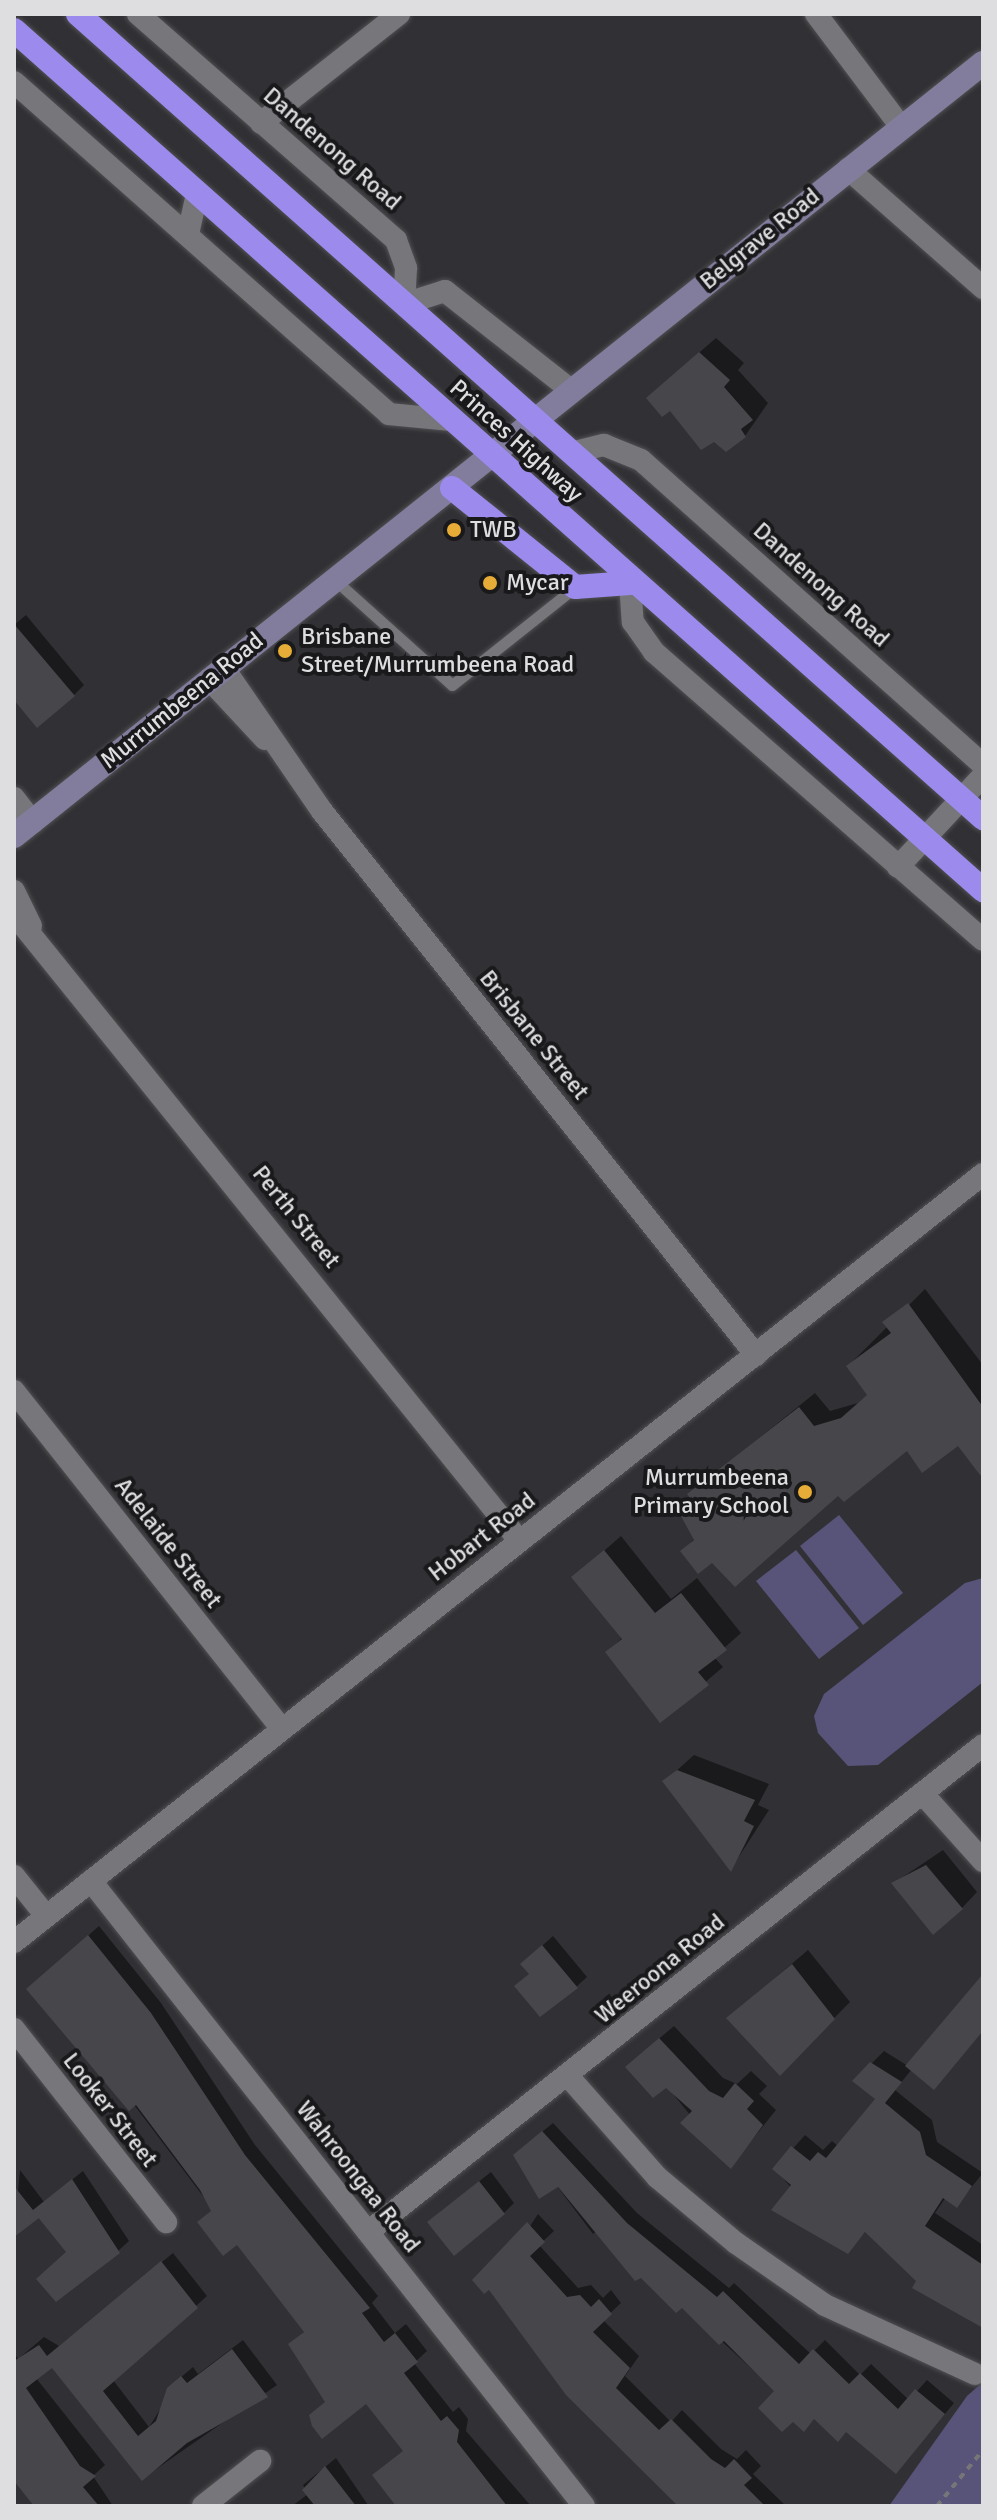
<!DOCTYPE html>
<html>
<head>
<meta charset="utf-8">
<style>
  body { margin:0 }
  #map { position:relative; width:997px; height:2520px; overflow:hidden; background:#313135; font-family:Signika,sans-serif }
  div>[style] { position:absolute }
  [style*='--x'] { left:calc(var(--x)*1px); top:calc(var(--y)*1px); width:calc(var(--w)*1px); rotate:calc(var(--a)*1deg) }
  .green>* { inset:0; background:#585379 }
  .shadow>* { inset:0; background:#0007 }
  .building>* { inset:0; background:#47464b }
  .path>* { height:4px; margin-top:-2px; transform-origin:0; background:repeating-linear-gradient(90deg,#767679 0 6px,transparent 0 12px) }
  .roads { filter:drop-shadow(0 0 2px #505053) drop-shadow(0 0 2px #505053) }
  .lane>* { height:11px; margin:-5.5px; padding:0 5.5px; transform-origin:5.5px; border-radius:5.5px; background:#77777b }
  .street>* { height:22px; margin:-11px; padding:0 11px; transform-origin:11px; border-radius:11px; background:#77777b }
  .secondary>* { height:24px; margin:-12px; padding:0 12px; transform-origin:12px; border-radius:12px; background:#827d9d }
  .highway>* { height:24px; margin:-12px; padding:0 12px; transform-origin:12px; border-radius:12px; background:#9c8bed }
  .dots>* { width:22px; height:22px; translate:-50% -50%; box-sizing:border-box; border:4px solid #19191b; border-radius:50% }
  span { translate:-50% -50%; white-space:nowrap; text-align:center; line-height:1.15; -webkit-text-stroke:8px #19191b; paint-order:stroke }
  .street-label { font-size:24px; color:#dedee1 }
  .poi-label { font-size:24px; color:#dedee1 }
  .left { translate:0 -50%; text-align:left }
  .right { translate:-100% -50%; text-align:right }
  .frame { position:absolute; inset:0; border:16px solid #dedee1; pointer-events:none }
</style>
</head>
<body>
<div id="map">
  <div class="green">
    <div style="clip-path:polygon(839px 1515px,903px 1593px,863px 1625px,800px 1546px)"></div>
    <div style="clip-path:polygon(796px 1550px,859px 1628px,819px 1659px,756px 1581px)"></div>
    <div style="clip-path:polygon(983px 1578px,983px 1682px,878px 1765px,848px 1766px,818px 1733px,814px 1716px,824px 1694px,965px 1583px)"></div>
    <div style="clip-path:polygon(983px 2382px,983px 2506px,889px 2506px,967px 2396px)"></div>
  </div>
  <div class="shadow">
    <div style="clip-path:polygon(716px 338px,744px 363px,738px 370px,768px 403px,745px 436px,664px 383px)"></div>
    <div style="clip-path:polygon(26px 615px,84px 685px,74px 695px,14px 697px,14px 625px)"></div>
    <div style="clip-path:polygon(925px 1289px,983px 1365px,983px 1480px,959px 1443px,907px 1449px,713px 1560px,683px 1551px,695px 1538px,697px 1504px,690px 1494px,815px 1393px,830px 1411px,858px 1403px,869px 1394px,848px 1366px)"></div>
    <div style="clip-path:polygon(621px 1536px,671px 1599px,697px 1578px,741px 1633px,714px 1657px,723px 1667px,661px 1720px,607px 1652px,623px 1637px,574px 1577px)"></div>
    <div style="clip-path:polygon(694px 1755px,769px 1784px,758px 1805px,769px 1810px,731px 1869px,665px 1781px)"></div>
    <div style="clip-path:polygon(943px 1850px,977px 1892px,962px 1908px,894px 1883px)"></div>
    <div style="clip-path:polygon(99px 1926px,161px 2003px,255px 2145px,378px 2296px,372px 2303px,395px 2333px,406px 2324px,427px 2351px,414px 2363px,453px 2412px,459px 2407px,468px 2419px,466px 2431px,531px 2506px,417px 2506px,405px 2450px,366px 2401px,311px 2415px,327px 2401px,290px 2344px,305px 2331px,39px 1979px)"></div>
    <div style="clip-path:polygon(553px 1936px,587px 1977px,576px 1987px,531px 1973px,533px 1954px)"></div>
    <div style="clip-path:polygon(808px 1950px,850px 2002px,780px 2073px,728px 2018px)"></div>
    <div style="clip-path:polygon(983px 1977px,983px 2031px,949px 2071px,912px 2069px,895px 2090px,932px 2120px,937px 2142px,983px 2173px,957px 2205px,946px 2197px,935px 2213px,983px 2245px,983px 2328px,915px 2287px,919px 2281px,866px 2231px,847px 2252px,775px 2169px,805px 2135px,823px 2150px,832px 2141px,839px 2147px,878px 2099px,872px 2063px,884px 2051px,908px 2066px)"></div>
    <div style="clip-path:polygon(674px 2026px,723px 2078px,737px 2084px,751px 2071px,767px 2086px,759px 2094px,776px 2110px,731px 2166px,641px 2054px)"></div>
    <div style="clip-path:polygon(553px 2123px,637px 2213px,729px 2288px,734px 2283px,811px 2354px,825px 2340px,860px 2375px,871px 2364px,909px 2400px,927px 2380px,954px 2403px,906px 2461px,776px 2391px,599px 2229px,593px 2234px,526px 2145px)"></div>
    <div style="clip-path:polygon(20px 2170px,44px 2202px,83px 2171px,129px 2241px,118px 2251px,68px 2251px,39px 2215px,14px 2231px)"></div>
    <div style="clip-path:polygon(491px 2172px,514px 2203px,504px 2213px,440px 2212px)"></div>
    <div style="clip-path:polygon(538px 2214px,554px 2231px,539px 2245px,578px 2288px,591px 2285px,603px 2298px,611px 2290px,621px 2303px,603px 2320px,639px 2356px,625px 2376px,671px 2422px,682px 2410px,721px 2449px,737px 2459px,746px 2450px,761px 2466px,753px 2474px,786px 2506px,680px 2506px,490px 2287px)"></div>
    <div style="clip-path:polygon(173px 2253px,207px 2296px,113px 2380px,149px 2427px,180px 2378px,193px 2367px,198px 2374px,243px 2340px,277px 2385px,142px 2479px,52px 2365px,36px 2378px,105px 2465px,93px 2476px,113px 2506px,40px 2506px,14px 2471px,14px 2353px,18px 2359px,44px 2337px,59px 2346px)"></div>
    <div style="clip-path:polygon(336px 2458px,368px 2505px,292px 2506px,308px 2494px,303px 2485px)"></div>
  </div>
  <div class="building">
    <div style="clip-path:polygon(699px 352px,730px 380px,724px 387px,753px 420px,741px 429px,746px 437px,726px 452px,714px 442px,701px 450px,670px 411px,662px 417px,646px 398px)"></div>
    <div style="clip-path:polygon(14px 624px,75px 696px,37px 728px,14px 700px)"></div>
    <div style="clip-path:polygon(908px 1303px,983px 1407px,983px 1479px,958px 1446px,922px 1473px,907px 1451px,844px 1502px,838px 1496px,735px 1587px,712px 1563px,698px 1574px,680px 1551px,694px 1540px,681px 1516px,695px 1505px,687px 1494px,799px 1407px,814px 1426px,841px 1418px,867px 1395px,846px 1366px,891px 1333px,882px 1322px)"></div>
    <div style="clip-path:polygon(604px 1550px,655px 1613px,681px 1593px,727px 1650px,698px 1672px,709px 1685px,660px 1723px,605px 1652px,622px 1639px,571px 1577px)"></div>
    <div style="clip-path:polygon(677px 1770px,755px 1800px,744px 1821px,754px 1826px,731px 1872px,662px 1781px)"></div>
    <div style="clip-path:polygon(926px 1865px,963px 1909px,933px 1935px,891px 1883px)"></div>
    <div style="clip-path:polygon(88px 1935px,151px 2013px,245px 2155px,370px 2308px,362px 2313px,384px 2342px,395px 2333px,418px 2362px,404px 2373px,441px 2421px,447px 2416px,459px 2430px,457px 2442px,507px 2506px,396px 2506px,372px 2475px,403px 2451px,366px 2404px,322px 2439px,312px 2426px,309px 2415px,325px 2402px,288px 2344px,304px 2332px,237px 2245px,223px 2256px,197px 2222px,211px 2211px,200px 2190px,136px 2105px,129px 2111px,26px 1989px)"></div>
    <div style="clip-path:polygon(542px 1945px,578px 1988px,540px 2017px,514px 1986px,529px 1974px,520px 1964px)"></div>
    <div style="clip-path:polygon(792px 1964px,835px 2019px,780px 2076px,726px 2018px)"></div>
    <div style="clip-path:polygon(983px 1974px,983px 2031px,934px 2090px,905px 2066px)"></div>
    <div style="clip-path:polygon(659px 2038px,709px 2091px,723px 2098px,735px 2083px,754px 2101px,747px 2109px,763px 2125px,731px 2169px,680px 2123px,692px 2111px,666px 2088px,653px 2098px,625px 2067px)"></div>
    <div style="clip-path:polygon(870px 2062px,902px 2082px,885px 2103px,920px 2132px,926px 2155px,972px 2186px,957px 2208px,943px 2198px,925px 2226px,983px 2265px,983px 2328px,912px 2288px,916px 2281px,865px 2232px,848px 2254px,771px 2210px,791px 2185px,772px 2169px,791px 2146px,810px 2161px,818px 2152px,826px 2158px,875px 2099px,852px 2081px)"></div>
    <div style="clip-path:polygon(542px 2131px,627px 2223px,717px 2297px,723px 2291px,799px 2364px,813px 2349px,849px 2384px,860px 2373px,898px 2409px,915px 2389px,945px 2414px,896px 2474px,846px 2432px,838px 2442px,814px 2419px,804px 2432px,793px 2422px,782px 2432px,758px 2408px,774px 2391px,724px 2341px,719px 2345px,682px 2308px,676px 2313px,641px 2278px,635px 2281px,558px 2187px,539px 2199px,513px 2155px)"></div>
    <div style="clip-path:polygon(72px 2179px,120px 2253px,56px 2302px,36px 2279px,66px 2252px,33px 2211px,39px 2218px,14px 2237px,14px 2186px,33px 2210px)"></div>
    <div style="clip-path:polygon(479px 2181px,505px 2214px,454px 2256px,427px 2222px)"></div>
    <div style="clip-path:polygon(527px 2222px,545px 2242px,530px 2256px,567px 2297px,580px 2295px,591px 2307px,599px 2299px,612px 2314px,593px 2332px,630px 2368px,616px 2388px,659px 2430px,671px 2419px,711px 2459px,725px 2468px,734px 2459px,752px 2478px,744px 2485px,765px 2506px,678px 2506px,566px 2395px,489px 2290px,484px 2294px,472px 2280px)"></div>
    <div style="clip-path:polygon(161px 2261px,198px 2308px,103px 2391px,138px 2436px,156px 2421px,167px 2388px,181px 2376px,187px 2383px,232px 2349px,268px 2397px,187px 2443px,142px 2481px,52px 2368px,26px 2388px,80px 2466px,96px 2476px,83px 2487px,99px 2506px,34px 2506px,14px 2481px,14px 2361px,39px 2345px,47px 2356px)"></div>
    <div style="clip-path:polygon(325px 2466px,356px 2506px,315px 2506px,302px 2490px)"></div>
  </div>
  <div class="path">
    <div style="--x:937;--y:2506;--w:72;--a:-50.6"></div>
  </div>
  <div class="roads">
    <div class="lane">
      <div style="--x:335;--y:580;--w:157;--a:41.9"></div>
      <div style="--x:452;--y:685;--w:157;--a:-38.5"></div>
    </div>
    <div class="street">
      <div style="--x:138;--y:14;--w:343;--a:41.2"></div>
      <div style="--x:396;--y:240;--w:30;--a:70"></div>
      <div style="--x:406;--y:268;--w:36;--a:93"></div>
      <div style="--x:404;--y:304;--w:43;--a:-17.6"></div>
      <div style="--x:445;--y:291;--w:162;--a:38.2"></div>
      <div style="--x:816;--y:14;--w:141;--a:53"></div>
      <div style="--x:14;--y:82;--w:501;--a:41.52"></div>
      <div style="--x:389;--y:414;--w:62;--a:5.5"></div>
      <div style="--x:261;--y:123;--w:176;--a:-38.3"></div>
      <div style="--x:848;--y:169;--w:180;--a:41.4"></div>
      <div style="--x:188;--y:234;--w:41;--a:-77.3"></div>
      <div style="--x:575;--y:452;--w:30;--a:-14"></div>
      <div style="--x:604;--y:445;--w:40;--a:22"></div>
      <div style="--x:641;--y:460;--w:458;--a:41.7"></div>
      <div style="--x:630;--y:583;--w:39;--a:86"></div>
      <div style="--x:633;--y:622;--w:37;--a:55"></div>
      <div style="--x:654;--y:652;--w:437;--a:41.2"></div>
      <div style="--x:223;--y:667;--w:175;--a:55.5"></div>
      <div style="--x:322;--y:811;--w:696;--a:51.42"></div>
      <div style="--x:209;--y:679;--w:82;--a:47"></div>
      <div style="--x:14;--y:798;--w:31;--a:52"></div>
      <div style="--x:898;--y:867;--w:125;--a:-47"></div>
      <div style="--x:14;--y:891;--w:39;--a:64"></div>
      <div style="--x:14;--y:914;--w:804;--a:51.11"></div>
      <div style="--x:14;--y:1391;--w:430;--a:51.6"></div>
      <div style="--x:923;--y:1794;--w:90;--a:48.2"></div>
      <div style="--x:14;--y:1876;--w:51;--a:51.3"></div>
      <div style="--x:91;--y:1881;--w:796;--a:51.73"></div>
      <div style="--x:14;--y:1942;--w:1236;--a:-38.4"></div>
      <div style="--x:14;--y:2029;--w:246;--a:51.8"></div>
      <div style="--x:568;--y:2076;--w:135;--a:48.6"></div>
      <div style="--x:657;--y:2177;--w:103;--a:39.9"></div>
      <div style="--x:736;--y:2243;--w:108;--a:34.9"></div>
      <div style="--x:825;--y:2305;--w:165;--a:24.7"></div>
      <div style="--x:368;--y:2232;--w:784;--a:-38.37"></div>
      <div style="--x:203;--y:2506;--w:73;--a:-38.3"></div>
    </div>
    <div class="secondary">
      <div style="--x:14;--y:836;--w:1240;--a:-38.58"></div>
    </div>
    <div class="highway">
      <div style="--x:78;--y:14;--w:1211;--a:41.62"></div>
      <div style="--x:14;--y:30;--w:1296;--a:41.59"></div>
      <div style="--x:452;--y:488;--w:158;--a:38.8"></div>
      <div style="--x:575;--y:587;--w:55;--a:-4.2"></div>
    </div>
  </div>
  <div class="dots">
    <div style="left:454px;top:530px;background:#e7ac37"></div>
    <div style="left:490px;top:583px;background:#e7ac37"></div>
    <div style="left:285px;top:651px;background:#e7ac37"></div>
    <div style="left:805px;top:1492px;background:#e7ac37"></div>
  </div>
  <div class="street-label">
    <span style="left:332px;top:149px;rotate:41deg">Dandenong Road</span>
    <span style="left:760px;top:239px;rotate:-39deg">Belgrave Road</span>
    <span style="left:516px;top:441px;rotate:42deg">Princes Highway</span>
    <span style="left:821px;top:585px;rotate:42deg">Dandenong Road</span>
    <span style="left:182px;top:701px;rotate:-39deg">Murrumbeena Road</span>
    <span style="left:534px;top:1035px;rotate:51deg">Brisbane Street</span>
    <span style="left:296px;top:1217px;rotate:51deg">Perth Street</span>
    <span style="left:482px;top:1537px;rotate:-38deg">Hobart Road</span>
    <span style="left:168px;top:1543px;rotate:52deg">Adelaide Street</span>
    <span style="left:660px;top:1969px;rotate:-39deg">Weeroona Road</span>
    <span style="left:110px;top:2110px;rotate:52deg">Looker Street</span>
    <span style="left:358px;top:2177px;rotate:52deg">Wahroongaa Road</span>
  </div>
  <div class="poi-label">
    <span class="left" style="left:470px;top:530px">TWB</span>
    <span class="left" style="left:506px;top:583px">Mycar</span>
    <span class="left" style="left:301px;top:651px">Brisbane<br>Street/Murrumbeena Road</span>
    <span class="right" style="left:789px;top:1492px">Murrumbeena<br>Primary School</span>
  </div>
  <div class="frame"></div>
</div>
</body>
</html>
